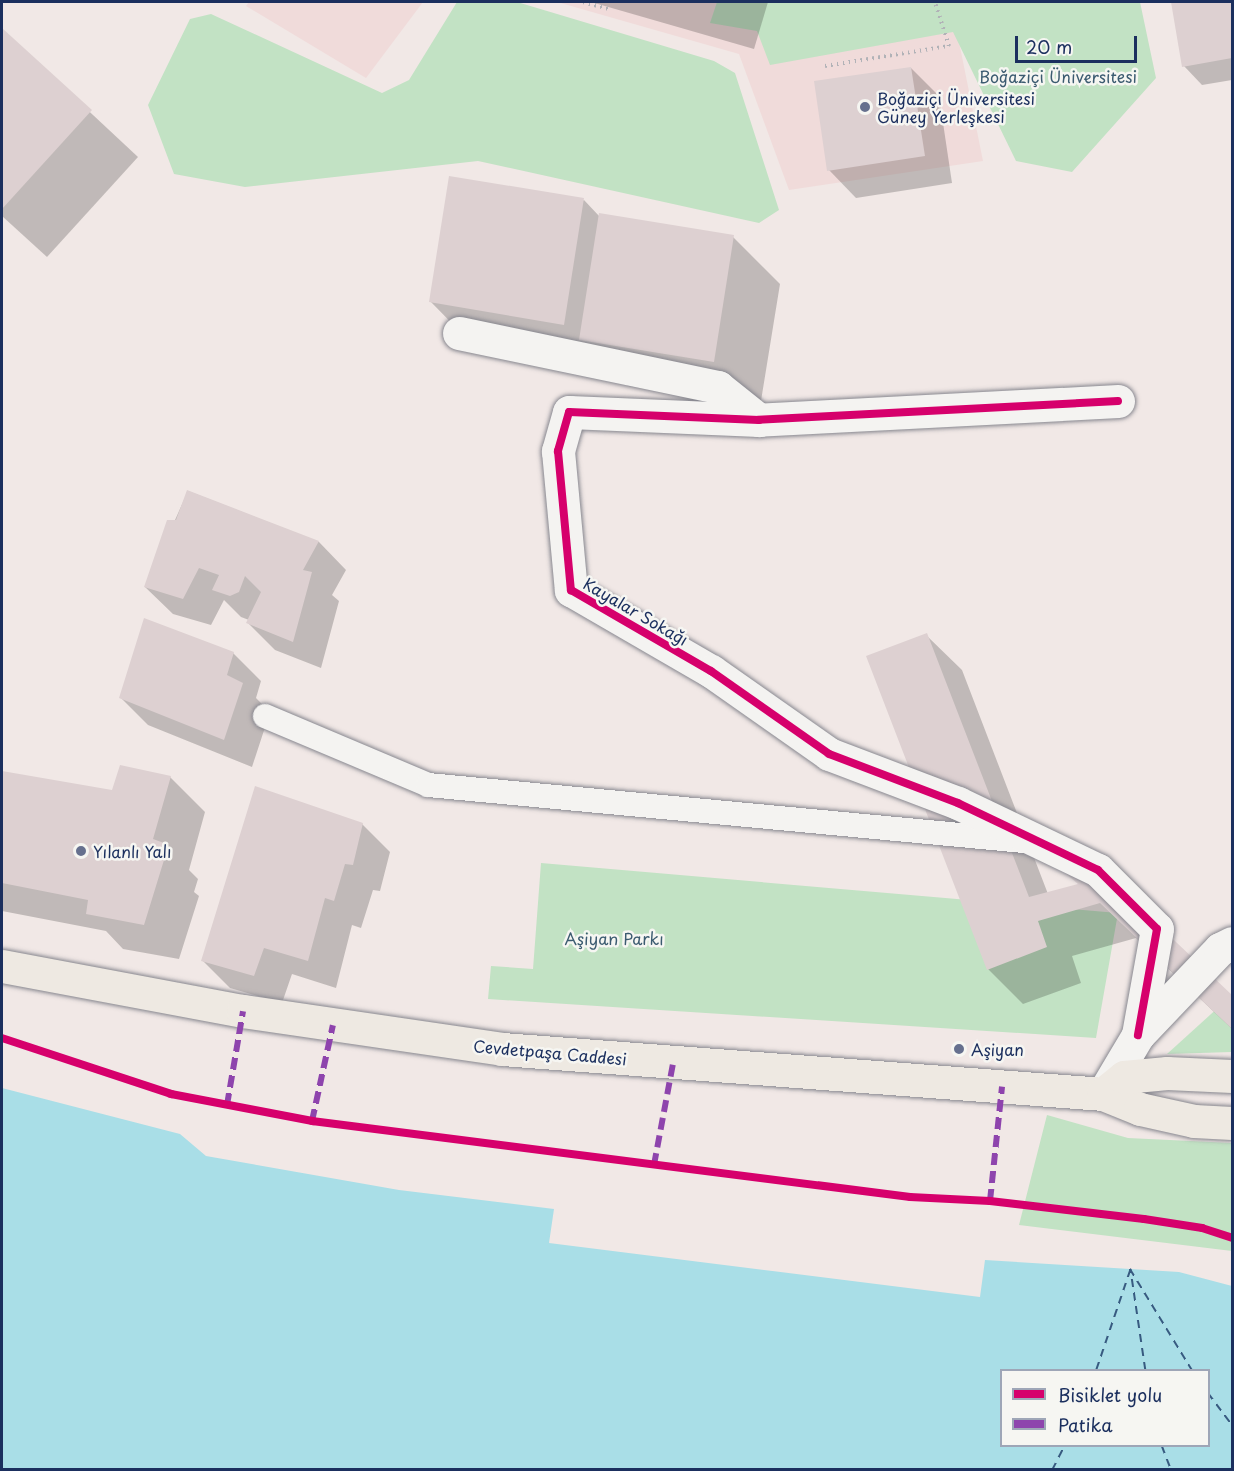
<!DOCTYPE html>
<html>
<head>
<meta charset="utf-8">
<style>
  body { margin:0 }
  #map { position:relative; width:1234px; height:1471px; overflow:hidden; background:#f1e8e6; font-family:"Playpen Sans",sans-serif }
  div>[style] { position:absolute }
  [style*='--x'] { left:calc(var(--x)*1px); top:calc(var(--y)*1px); width:calc(var(--w)*1px); rotate:calc(var(--a)*1deg) }
  .built>* { inset:0; background:#f0dbda }
  .green>* { inset:0; background:#c2e2c4 }
  .water>* { inset:0; background:#a9dee7 }
  .shadow>* { inset:0; background:#0003 }
  .ferry>* { height:1.5px; margin-top:-0.75px; transform-origin:0; background:repeating-linear-gradient(90deg,#375a80 0 8px,transparent 0 14px) }
  .building>* { inset:0; background:#ddd0d1 }
  .path>* { height:4px; margin-top:-2px; transform-origin:0; background:repeating-linear-gradient(90deg,#b1b2b7 0 1.5px,transparent 0 6px) }
  .roads { filter:drop-shadow(0 0 2px #87878f) drop-shadow(0 0 2px #87878f) }
  .lane>* { height:24px; margin:-12px; padding:0 12px; transform-origin:12px; border-radius:12px; background:#f4f3f1 }
  .street>* { height:33px; margin:-16.5px; padding:0 16.5px; transform-origin:16.5px; border-radius:16.5px; background:#f4f3f1 }
  .primary>* { height:33px; margin:-16.5px; padding:0 16.5px; transform-origin:16.5px; border-radius:16.5px; background:#eee9e2 }
  .quiet>* { height:6px; margin-top:-3px; transform-origin:0; background:repeating-linear-gradient(90deg,#8e44ad 0 12px,transparent 0 18px) }
  .cycleway>* { height:8px; margin:-4px; padding:0 4px; transform-origin:4px; border-radius:4px; background:#d6006c }
  .dots>* { width:16px; height:16px; translate:-50% -50%; box-sizing:border-box; border:3px solid #f6f6f2; border-radius:50% }
  span { translate:-50% -50%; white-space:nowrap; text-align:center; line-height:1.15; -webkit-text-stroke:5px #f6f6f2; paint-order:stroke }
  .park-label { font-size:16px; color:#3b5b70 }
  .poi-label { font-size:16px; color:#1b2f5e }
  .left { translate:0 -50%; text-align:left }
  .street-label { font-size:16px; color:#1b2f5e }
  .frame { position:absolute; inset:0; border:3px solid #1b2f5e; pointer-events:none }
  .legend { position:absolute; left:1000px; top:1369px; width:210px; height:78px; box-sizing:border-box; background:#f6f6f2; border:2px solid #9ea6b7; margin:0; padding:8px 10px; list-style:none; font-size:18px; color:#1b2f5e }
  .legend li { display:flex; align-items:center; gap:12px; height:30px }
  .legend b { width:30px; border:2px solid #9ea6b7 }
  .scale { position:absolute; left:1015px; top:36px; width:122px; height:27px; box-sizing:border-box; border:3px solid #1b2f5e; border-top:0; padding-left:8px; font-size:18px; line-height:21px; white-space:nowrap; color:#1b2f5e; -webkit-text-stroke:4px #f6f6f2; paint-order:stroke }
</style>
</head>
<body>
<div id="map">
  <div class="built">
    <div style="clip-path:polygon(249px 2px,423px 2px,366px 78px,246px 6px)"></div>
    <div style="clip-path:polygon(557px 2px,951px 2px,983px 161px,789px 190px,739px 54px)"></div>
  </div>
  <div class="green">
    <div style="clip-path:polygon(457px 2px,517px 2px,714px 61px,735px 73px,779px 210px,759px 223px,478px 161px,245px 187px,174px 174px,148px 105px,190px 19px,211px 14px,382px 93px,409px 80px)"></div>
    <div style="clip-path:polygon(717px 2px,1140px 2px,1156px 78px,1072px 172px,1016px 161px,953px 32px,770px 65px,757px 31px,710px 23px)"></div>
    <div style="clip-path:polygon(541px 863px,1118px 913px,1096px 1038px,488px 999px,491px 966px,533px 969px)"></div>
    <div style="clip-path:polygon(1232px 995px,1232px 1052px,1167px 1054px)"></div>
    <div style="clip-path:polygon(1047px 1115px,1128px 1138px,1232px 1143px,1232px 1251px,1019px 1225px)"></div>
  </div>
  <div class="water">
    <div style="clip-path:polygon(evenodd,2px 1088px,180px 1134px,206px 1156px,399px 1190px,554px 1209px,549px 1243px,980px 1297px,985px 1260px,1179px 1272px,1232px 1286px,1232px 1469px,2px 1469px,2px 1088px,1002px 1370px,1208px 1370px,1208px 1446px,1002px 1446px,1002px 1370px)"></div>
  </div>
  <div class="shadow">
    <div style="clip-path:polygon(591px 2px,768px 2px,754px 49px)"></div>
    <div style="clip-path:polygon(1173px 2px,1232px 2px,1232px 80px,1202px 85px,1184px 66px)"></div>
    <div style="clip-path:polygon(2px 30px,138px 157px,47px 257px,2px 216px)"></div>
    <div style="clip-path:polygon(911px 68px,939px 96px,952px 183px,856px 198px,829px 170px)"></div>
    <div style="clip-path:polygon(584px 200px,600px 217px,733px 237px,780px 284px,760px 407px,628px 386px,610px 369px,477px 349px,431px 302px)"></div>
    <div style="clip-path:polygon(188px 491px,319px 542px,346px 570px,332px 595px,339px 601px,321px 668px,275px 650px,248px 623px,249px 620px,241px 617px,224px 600px,211px 625px,173px 614px,145px 587px)"></div>
    <div style="clip-path:polygon(926px 635px,962px 670px,1048px 894px,1080px 885px,1083px 856px,1232px 997px,1232px 1029px,1136px 938px,1072px 956px,1081px 983px,1023px 1004px,988px 969px)"></div>
    <div style="clip-path:polygon(233px 653px,261px 681px,256px 698px,270px 712px,252px 767px,148px 725px,120px 697px)"></div>
    <div style="clip-path:polygon(2px 772px,113px 792px,170px 777px,205px 812px,189px 870px,198px 879px,194px 892px,199px 896px,179px 959px,123px 949px,106px 931px,2px 911px)"></div>
    <div style="clip-path:polygon(362px 824px,390px 852px,380px 891px,373px 890px,361px 928px,352px 925px,336px 988px,292px 974px,282px 1003px,230px 988px,203px 961px)"></div>
  </div>
  <div class="ferry">
    <div style="--x:1096;--y:1370;--w:106;--a:-71.2"></div>
    <div style="--x:1145;--y:1370;--w:102;--a:-98.4"></div>
    <div style="--x:1130;--y:1269;--w:119;--a:58.5"></div>
    <div style="--x:1208;--y:1393;--w:40;--a:53"></div>
    <div style="--x:1162;--y:1446;--w:26;--a:69"></div>
    <div style="--x:1052;--y:1470;--w:27;--a:-63"></div>
  </div>
  <div class="building">
    <div style="clip-path:polygon(1171px 2px,1232px 2px,1232px 58px,1182px 67px)"></div>
    <div style="clip-path:polygon(2px 28px,92px 110px,2px 209px)"></div>
    <div style="clip-path:polygon(911px 67px,925px 156px,827px 171px,814px 81px)"></div>
    <div style="clip-path:polygon(449px 176px,584px 198px,564px 325px,429px 302px)"></div>
    <div style="clip-path:polygon(599px 213px,734px 235px,714px 362px,579px 340px)"></div>
    <div style="clip-path:polygon(187px 490px,319px 541px,303px 570px,312px 572px,293px 642px,246px 623px,261px 592px,245px 576px,239px 592px,230px 596px,212px 590px,219px 575px,199px 568px,183px 599px,144px 587px,167px 520px,176px 520px)"></div>
    <div style="clip-path:polygon(144px 618px,234px 652px,227px 675px,243px 683px,224px 740px,119px 698px)"></div>
    <div style="clip-path:polygon(927px 633px,1029px 897px,1078px 884px,1064px 872px,1083px 854px,1232px 995px,1232px 1029px,1100px 903px,1038px 921px,1047px 947px,987px 970px,866px 656px)"></div>
    <div style="clip-path:polygon(120px 765px,171px 776px,153px 839px,164px 843px,159px 859px,164px 860px,144px 925px,86px 914px,88px 900px,2px 883px,2px 771px,112px 790px)"></div>
    <div style="clip-path:polygon(255px 786px,363px 823px,353px 865px,345px 864px,334px 901px,325px 898px,308px 961px,264px 948px,254px 976px,201px 961px)"></div>
  </div>
  <div class="path">
    <div style="--x:583;--y:2;--w:28;--a:15"></div>
    <div style="--x:825;--y:66;--w:126;--a:-9.2"></div>
    <div style="--x:949;--y:46;--w:46;--a:-107.7"></div>
    <div style="--x:2;--y:1038;--w:178;--a:18.3"></div>
    <div style="--x:171;--y:1094;--w:144;--a:10.8"></div>
    <div style="--x:312;--y:1121;--w:603;--a:7.24"></div>
    <div style="--x:910;--y:1197;--w:80;--a:2.9"></div>
    <div style="--x:990;--y:1201;--w:155;--a:6.7"></div>
    <div style="--x:1144;--y:1219;--w:59;--a:8.8"></div>
    <div style="--x:1202;--y:1228;--w:32;--a:18"></div>
  </div>
  <div class="roads">
    <div class="lane">
      <div style="--x:265;--y:716;--w:177;--a:22.9"></div>
      <div style="--x:428;--y:785;--w:599;--a:5.37"></div>
    </div>
    <div class="street">
      <div style="--x:459;--y:333;--w:265;--a:11.8"></div>
      <div style="--x:718;--y:387;--w:53;--a:38.8"></div>
      <div style="--x:1118;--y:401;--w:360;--a:177"></div>
      <div style="--x:759;--y:420;--w:190;--a:-177.6"></div>
      <div style="--x:569;--y:412;--w:41;--a:105.8"></div>
      <div style="--x:558;--y:451;--w:140;--a:84.7"></div>
      <div style="--x:571;--y:590;--w:162;--a:30.1"></div>
      <div style="--x:711;--y:671;--w:144;--a:35.1"></div>
      <div style="--x:829;--y:754;--w:138;--a:20.8"></div>
      <div style="--x:958;--y:803;--w:155;--a:25.6"></div>
      <div style="--x:1098;--y:870;--w:83;--a:45"></div>
      <div style="--x:1157;--y:929;--w:108;--a:100.2"></div>
      <div style="--x:1103;--y:1094;--w:69;--a:-59.3"></div>
      <div style="--x:1138;--y:1035;--w:119;--a:-46.4"></div>
      <div style="--x:1220;--y:949;--w:13;--a:-27"></div>
    </div>
    <div class="primary">
      <div style="--x:2;--y:966;--w:245;--a:10.6"></div>
      <div style="--x:243;--y:1011;--w:262;--a:8.3"></div>
      <div style="--x:502;--y:1049;--w:603;--a:4.28"></div>
      <div style="--x:1103;--y:1094;--w:40;--a:22"></div>
      <div style="--x:1140;--y:1109;--w:55;--a:12.5"></div>
      <div style="--x:1194;--y:1121;--w:38;--a:3"></div>
      <div style="--x:1103;--y:1094;--w:27;--a:-39"></div>
      <div style="--x:1124;--y:1077;--w:43;--a:-5.3"></div>
      <div style="--x:1167;--y:1073;--w:65;--a:2.6"></div>
    </div>
  </div>
  <div class="quiet">
    <div style="--x:227;--y:1105;--w:95;--a:-80.3"></div>
    <div style="--x:312;--y:1121;--w:98;--a:-77.7"></div>
    <div style="--x:654;--y:1165;--w:104;--a:-79.4"></div>
    <div style="--x:990;--y:1201;--w:115;--a:-84"></div>
  </div>
  <div class="cycleway">
    <div style="--x:1118;--y:401;--w:360;--a:177"></div>
    <div style="--x:759;--y:420;--w:190;--a:-177.6"></div>
    <div style="--x:569;--y:412;--w:41;--a:105.8"></div>
    <div style="--x:558;--y:451;--w:140;--a:84.7"></div>
    <div style="--x:571;--y:590;--w:162;--a:30.1"></div>
    <div style="--x:711;--y:671;--w:144;--a:35.1"></div>
    <div style="--x:829;--y:754;--w:138;--a:20.8"></div>
    <div style="--x:958;--y:803;--w:155;--a:25.6"></div>
    <div style="--x:1098;--y:870;--w:83;--a:45"></div>
    <div style="--x:1157;--y:929;--w:108;--a:100.2"></div>
    <div style="--x:2;--y:1038;--w:178;--a:18.3"></div>
    <div style="--x:171;--y:1094;--w:144;--a:10.8"></div>
    <div style="--x:312;--y:1121;--w:603;--a:7.24"></div>
    <div style="--x:910;--y:1197;--w:80;--a:2.9"></div>
    <div style="--x:990;--y:1201;--w:155;--a:6.7"></div>
    <div style="--x:1144;--y:1219;--w:59;--a:8.8"></div>
    <div style="--x:1202;--y:1228;--w:32;--a:18"></div>
  </div>
  <div class="dots">
    <div style="left:865px;top:107px;background:#66708e"></div>
    <div style="left:81px;top:851px;background:#66708e"></div>
    <div style="left:959px;top:1049px;background:#66708e"></div>
  </div>
  <div class="park-label">
    <span style="left:1058px;top:76px">Boğaziçi Üniversitesi</span>
    <span style="left:614px;top:938px">Aşiyan Parkı</span>
  </div>
  <div class="poi-label">
    <span class="left" style="left:877px;top:107px">Boğaziçi Üniversitesi<br>Güney Yerleşkesi</span>
    <span class="left" style="left:93px;top:851px">Yılanlı Yalı</span>
    <span class="left" style="left:971px;top:1049px">Aşiyan</span>
  </div>
  <div class="street-label">
    <span style="left:636px;top:611px;rotate:30deg">Kayalar Sokağı</span>
    <span style="left:550px;top:1052px;rotate:5deg">Cevdetpaşa Caddesi</span>
  </div>
  <div class="frame"></div>
  <ul class="legend">
  <li><b style="height:8px;background:#d6006c"></b>Bisiklet yolu</li>
  <li><b style="height:8px;background:#8e44ad"></b>Patika</li>
  </ul>
  <div class="scale">20 m</div>
</div>
</body>
</html>
